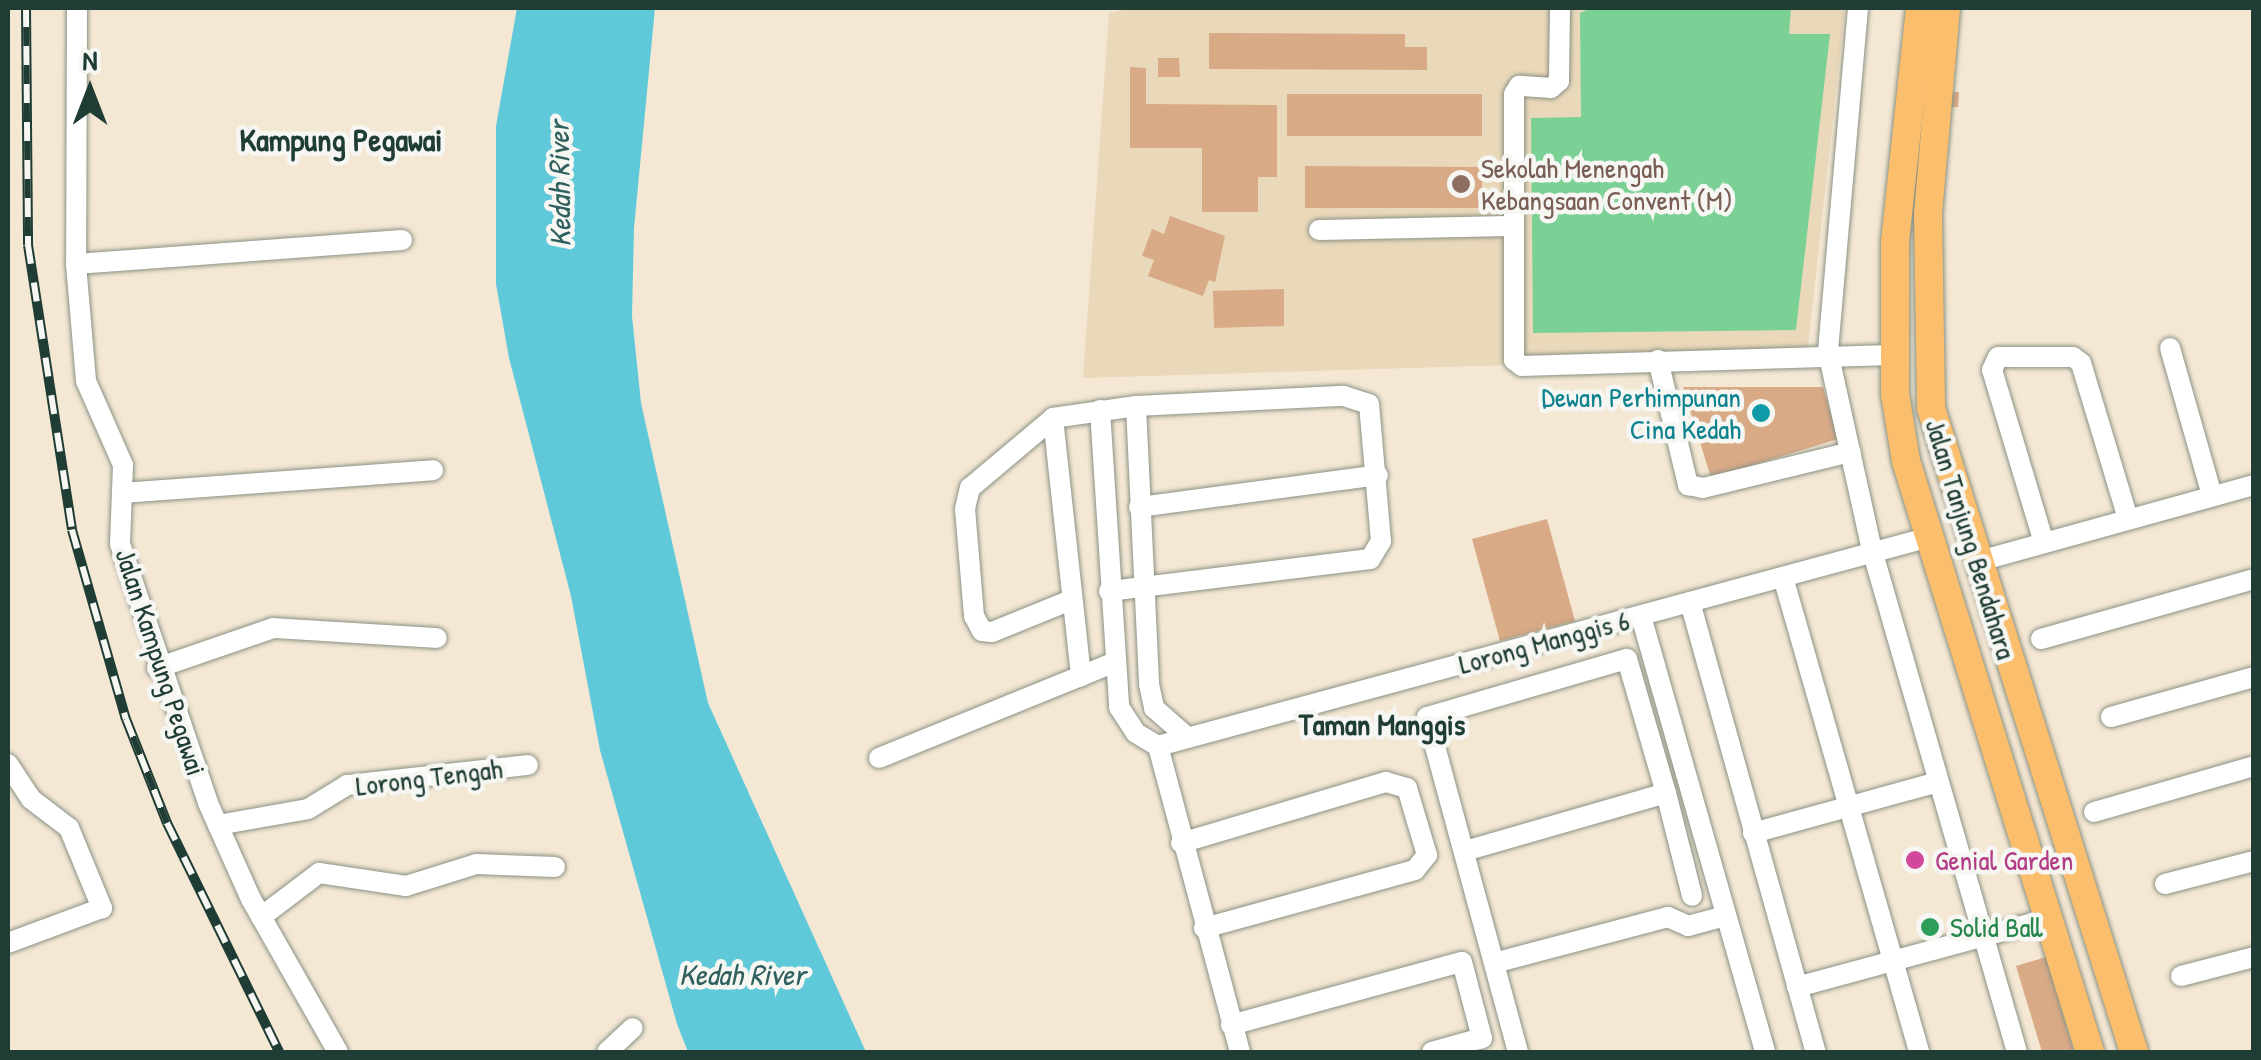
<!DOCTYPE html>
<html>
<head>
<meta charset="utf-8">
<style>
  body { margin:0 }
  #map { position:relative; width:2261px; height:1060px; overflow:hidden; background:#f4e7d4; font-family:"Patrick Hand",sans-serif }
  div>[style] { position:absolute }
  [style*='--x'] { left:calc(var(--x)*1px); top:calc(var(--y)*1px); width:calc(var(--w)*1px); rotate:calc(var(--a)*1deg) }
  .built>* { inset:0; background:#ead8ba }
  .green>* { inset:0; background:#7bd195 }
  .water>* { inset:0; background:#5fc9da }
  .building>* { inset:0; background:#d8aa86 }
  .roads { filter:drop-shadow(0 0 2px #8a9284) drop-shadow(0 0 2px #8a9284) }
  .minor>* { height:20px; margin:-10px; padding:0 10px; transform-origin:10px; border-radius:10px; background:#fff }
  .major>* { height:28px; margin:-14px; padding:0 14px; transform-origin:14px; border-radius:14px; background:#fabe6d }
  .rail>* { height:10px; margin-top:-5px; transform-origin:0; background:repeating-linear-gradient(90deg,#f6f6f2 0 19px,#1f3d34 0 38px); box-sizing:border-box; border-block:2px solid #1f3d34 }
  .dots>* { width:28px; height:28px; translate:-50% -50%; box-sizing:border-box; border:5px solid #f6f6f2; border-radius:50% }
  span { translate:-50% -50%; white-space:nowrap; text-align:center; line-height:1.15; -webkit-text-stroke:9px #f6f6f2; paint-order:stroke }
  .education-label { font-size:28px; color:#785e54 }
  .left { translate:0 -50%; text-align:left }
  .culture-label { font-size:28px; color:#0d838f }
  .right { translate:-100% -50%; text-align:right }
  .street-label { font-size:28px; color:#1f3d34 }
  .hotel-label { font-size:28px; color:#b23c85 }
  .leisure-label { font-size:28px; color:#27864d }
  .water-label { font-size:30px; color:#2f605e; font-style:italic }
  .neighbourhood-label { font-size:30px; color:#1f3d34; font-weight:700 }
  .quarter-label { font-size:32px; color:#1f3d34; font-weight:700 }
  .frame { position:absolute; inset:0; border:10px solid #1f3d34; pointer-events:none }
  .north { position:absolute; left:40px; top:40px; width:100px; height:100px; -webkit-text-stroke:8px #f6f6f2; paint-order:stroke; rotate:0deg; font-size:28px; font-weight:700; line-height:40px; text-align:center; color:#1f3d34 }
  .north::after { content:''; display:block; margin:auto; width:35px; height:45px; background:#1f3d34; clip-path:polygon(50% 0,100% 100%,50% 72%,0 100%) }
</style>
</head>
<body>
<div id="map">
  <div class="built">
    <div style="clip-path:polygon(1131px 8px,1845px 8px,1807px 356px,1083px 378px,1109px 13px)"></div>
  </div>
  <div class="green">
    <div style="clip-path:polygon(1591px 8px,1791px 8px,1789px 34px,1830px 34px,1796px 330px,1533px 333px,1531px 118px,1581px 117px,1580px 13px)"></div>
  </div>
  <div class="water">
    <div style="clip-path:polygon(517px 8px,655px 8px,634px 228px,632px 316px,641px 403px,708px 703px,866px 1052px,688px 1052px,677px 1024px,600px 750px,571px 596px,509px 358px,496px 284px,496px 126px)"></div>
  </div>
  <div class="building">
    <div style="clip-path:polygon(1209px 33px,1405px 34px,1405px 47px,1427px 47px,1427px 70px,1209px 69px)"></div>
    <div style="clip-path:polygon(1158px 58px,1179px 58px,1180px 77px,1158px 77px)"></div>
    <div style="clip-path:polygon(1130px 67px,1146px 68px,1146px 104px,1277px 105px,1277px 177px,1258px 177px,1258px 212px,1202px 212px,1202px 148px,1130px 148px)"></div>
    <div style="clip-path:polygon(1951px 92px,1959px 92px,1958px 107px,1950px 107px)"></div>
    <div style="clip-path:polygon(1287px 94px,1482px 94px,1482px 136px,1287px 136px)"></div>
    <div style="clip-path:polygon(1305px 166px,1482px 167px,1482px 208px,1305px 208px)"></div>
    <div style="clip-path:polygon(1170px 216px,1225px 236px,1215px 282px,1209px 280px,1203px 296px,1148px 276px,1154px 260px,1142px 256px,1152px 229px,1164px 234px)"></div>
    <div style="clip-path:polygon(1284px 289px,1284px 326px,1214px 328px,1213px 291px)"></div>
    <div style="clip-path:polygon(1683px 387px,1823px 387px,1838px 439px,1711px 478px)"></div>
    <div style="clip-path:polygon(1547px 519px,1575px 621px,1500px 641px,1472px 539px)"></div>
    <div style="clip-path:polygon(2046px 957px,2074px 1052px,2042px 1052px,2016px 966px)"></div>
  </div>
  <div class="roads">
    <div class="minor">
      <div style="--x:77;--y:8;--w:256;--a:90.2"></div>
      <div style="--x:76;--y:264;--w:117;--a:85.1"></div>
      <div style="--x:86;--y:381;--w:92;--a:66.2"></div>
      <div style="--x:123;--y:465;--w:79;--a:92.2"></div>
      <div style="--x:120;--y:544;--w:274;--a:71.2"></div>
      <div style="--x:208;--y:803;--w:105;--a:65.9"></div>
      <div style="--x:251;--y:899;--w:176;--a:60.4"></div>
      <div style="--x:1560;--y:8;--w:73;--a:90.8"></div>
      <div style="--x:1559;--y:81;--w:11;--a:139"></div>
      <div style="--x:1551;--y:88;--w:32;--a:-176"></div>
      <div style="--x:1519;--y:86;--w:9;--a:122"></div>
      <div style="--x:1514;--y:94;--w:266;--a:90"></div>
      <div style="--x:1514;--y:360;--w:10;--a:37"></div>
      <div style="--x:1522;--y:366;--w:369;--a:-1.7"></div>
      <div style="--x:1858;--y:8;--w:345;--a:95"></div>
      <div style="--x:1828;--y:352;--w:203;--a:77.5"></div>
      <div style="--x:1872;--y:550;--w:523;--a:73.89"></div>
      <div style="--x:1319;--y:230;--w:191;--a:-1.2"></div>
      <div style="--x:76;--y:264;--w:327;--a:-4.2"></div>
      <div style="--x:2170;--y:348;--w:153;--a:74.1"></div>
      <div style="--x:1658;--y:360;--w:129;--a:76.5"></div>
      <div style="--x:1688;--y:485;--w:15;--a:11"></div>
      <div style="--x:1703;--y:488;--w:152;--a:-13.7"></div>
      <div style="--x:1136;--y:406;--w:278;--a:87.3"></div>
      <div style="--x:1149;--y:684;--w:25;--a:78"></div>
      <div style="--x:1154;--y:708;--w:45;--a:41.4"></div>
      <div style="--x:1100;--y:410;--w:298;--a:86.3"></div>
      <div style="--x:1119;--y:707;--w:31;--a:57"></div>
      <div style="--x:1136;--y:733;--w:26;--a:31"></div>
      <div style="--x:1053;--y:418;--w:260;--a:83.8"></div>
      <div style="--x:122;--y:493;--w:312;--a:-4.2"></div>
      <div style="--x:1139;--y:507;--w:241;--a:-7.6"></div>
      <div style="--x:2044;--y:543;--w:181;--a:-106.7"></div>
      <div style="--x:1992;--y:370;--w:14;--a:-65"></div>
      <div style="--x:1998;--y:357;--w:75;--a:0"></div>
      <div style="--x:2073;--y:357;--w:10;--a:37"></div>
      <div style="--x:2081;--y:363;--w:163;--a:73.2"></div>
      <div style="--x:1976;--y:562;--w:288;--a:-15.5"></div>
      <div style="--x:1783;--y:577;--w:494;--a:74"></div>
      <div style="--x:1071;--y:600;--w:85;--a:157.9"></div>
      <div style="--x:992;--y:632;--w:10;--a:-174"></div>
      <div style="--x:982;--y:631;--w:17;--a:-118"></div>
      <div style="--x:974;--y:616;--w:107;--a:-94.8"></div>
      <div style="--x:965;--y:509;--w:22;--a:-77"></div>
      <div style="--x:970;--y:488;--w:109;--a:-40.1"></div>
      <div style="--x:1053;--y:418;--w:84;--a:-8.2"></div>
      <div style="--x:1136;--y:406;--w:208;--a:-2.8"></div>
      <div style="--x:1344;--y:396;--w:26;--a:18"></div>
      <div style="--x:1369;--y:404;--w:138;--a:85"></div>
      <div style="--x:1381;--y:541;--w:21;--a:121"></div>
      <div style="--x:1370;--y:559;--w:263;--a:173"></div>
      <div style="--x:1690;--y:602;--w:467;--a:74.4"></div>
      <div style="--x:1641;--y:616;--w:453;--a:74.1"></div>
      <div style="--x:2041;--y:639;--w:221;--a:-15.7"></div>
      <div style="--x:157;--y:668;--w:123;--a:-19"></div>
      <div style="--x:273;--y:628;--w:164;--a:3.5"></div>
      <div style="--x:2111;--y:717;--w:148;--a:-15.6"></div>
      <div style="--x:1158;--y:746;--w:800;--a:-15.15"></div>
      <div style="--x:1158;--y:746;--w:317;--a:75"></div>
      <div style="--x:879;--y:758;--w:255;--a:-22.1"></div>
      <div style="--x:8;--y:764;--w:42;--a:56.7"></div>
      <div style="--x:31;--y:799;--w:48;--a:37.3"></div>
      <div style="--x:69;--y:828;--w:87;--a:67.6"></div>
      <div style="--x:102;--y:908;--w:100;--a:159.6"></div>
      <div style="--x:2094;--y:812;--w:166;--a:-16"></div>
      <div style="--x:218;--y:825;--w:91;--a:-10.1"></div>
      <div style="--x:308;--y:809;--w:46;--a:-31.6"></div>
      <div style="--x:347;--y:785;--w:182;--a:-6.3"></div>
      <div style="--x:1753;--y:833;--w:192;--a:-15.4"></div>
      <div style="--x:1181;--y:843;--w:214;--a:-16.6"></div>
      <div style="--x:1386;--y:782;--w:22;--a:16"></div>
      <div style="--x:1407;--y:788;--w:70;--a:73.4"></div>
      <div style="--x:1427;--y:855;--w:19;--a:129"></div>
      <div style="--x:1415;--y:870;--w:219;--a:164.6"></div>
      <div style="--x:1465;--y:851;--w:209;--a:-16.1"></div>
      <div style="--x:1666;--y:793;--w:106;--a:75.8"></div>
      <div style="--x:2165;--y:884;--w:92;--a:-14.5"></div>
      <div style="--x:261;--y:917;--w:73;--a:-37.2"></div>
      <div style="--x:319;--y:873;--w:88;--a:8.5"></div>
      <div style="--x:406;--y:886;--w:73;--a:-17.4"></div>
      <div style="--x:476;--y:864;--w:79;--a:2.2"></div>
      <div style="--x:1494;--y:963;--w:180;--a:-14.8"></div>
      <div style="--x:1668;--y:917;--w:22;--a:24"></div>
      <div style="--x:1688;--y:926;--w:39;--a:-15"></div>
      <div style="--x:2181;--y:976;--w:75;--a:-14.6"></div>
      <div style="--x:1797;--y:987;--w:260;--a:-15.2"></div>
      <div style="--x:1231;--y:1025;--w:239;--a:-15.3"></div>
      <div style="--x:1462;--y:962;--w:79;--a:75.3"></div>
      <div style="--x:1482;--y:1038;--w:52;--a:164.4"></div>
      <div style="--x:607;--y:1052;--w:35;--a:-43"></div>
      <div style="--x:1518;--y:1052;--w:347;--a:-105.2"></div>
      <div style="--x:1427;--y:717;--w:208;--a:-16.2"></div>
      <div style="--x:1627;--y:659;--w:140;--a:73.8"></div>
    </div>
    <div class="major">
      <div style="--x:1920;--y:8;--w:235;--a:96.1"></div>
      <div style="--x:1895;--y:242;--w:152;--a:90"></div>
      <div style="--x:1895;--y:394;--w:68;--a:80.7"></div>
      <div style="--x:1906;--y:461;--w:619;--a:72.71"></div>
      <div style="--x:1946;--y:8;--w:205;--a:95"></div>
      <div style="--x:1928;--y:212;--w:196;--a:89.1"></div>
      <div style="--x:1931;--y:408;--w:675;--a:72.5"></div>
    </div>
  </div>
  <div class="rail">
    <div style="--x:26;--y:8;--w:237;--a:89.5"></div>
    <div style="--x:28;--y:245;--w:288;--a:81.2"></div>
    <div style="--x:72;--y:530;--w:197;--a:74.1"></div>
    <div style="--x:126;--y:719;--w:112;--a:68.5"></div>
    <div style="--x:167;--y:823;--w:255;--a:63.9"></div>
  </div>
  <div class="dots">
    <div style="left:1461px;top:184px;background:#8d6e63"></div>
    <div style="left:1761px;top:413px;background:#0f9aa8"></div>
    <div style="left:1915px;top:860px;background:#d1479c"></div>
    <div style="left:1930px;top:927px;background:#2e9e5b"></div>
  </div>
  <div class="education-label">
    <span class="left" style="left:1481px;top:184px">Sekolah Menengah<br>Kebangsaan Convent (M)</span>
  </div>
  <div class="culture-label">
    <span class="right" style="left:1741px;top:413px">Dewan Perhimpunan<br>Cina Kedah</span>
  </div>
  <div class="street-label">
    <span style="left:1971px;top:539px;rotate:73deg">Jalan Tanjung Bendahara</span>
    <span style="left:1544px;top:642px;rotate:-15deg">Lorong Manggis 6</span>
    <span style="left:161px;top:662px;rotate:72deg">Jalan Kampung Pegawai</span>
    <span style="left:429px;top:777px;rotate:-7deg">Lorong Tengah</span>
  </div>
  <div class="hotel-label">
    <span class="left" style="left:1935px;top:860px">Genial Garden</span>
  </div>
  <div class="leisure-label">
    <span class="left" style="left:1950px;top:927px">Solid Ball</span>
  </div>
  <div class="water-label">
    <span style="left:559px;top:184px;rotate:-91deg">Kedah River</span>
    <span style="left:742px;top:974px">Kedah River</span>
  </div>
  <div class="neighbourhood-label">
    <span style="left:1382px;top:724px">Taman Manggis</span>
  </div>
  <div class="quarter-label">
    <span style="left:341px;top:140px">Kampung Pegawai</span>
  </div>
  <div class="frame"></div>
  <div class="north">N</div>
</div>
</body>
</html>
